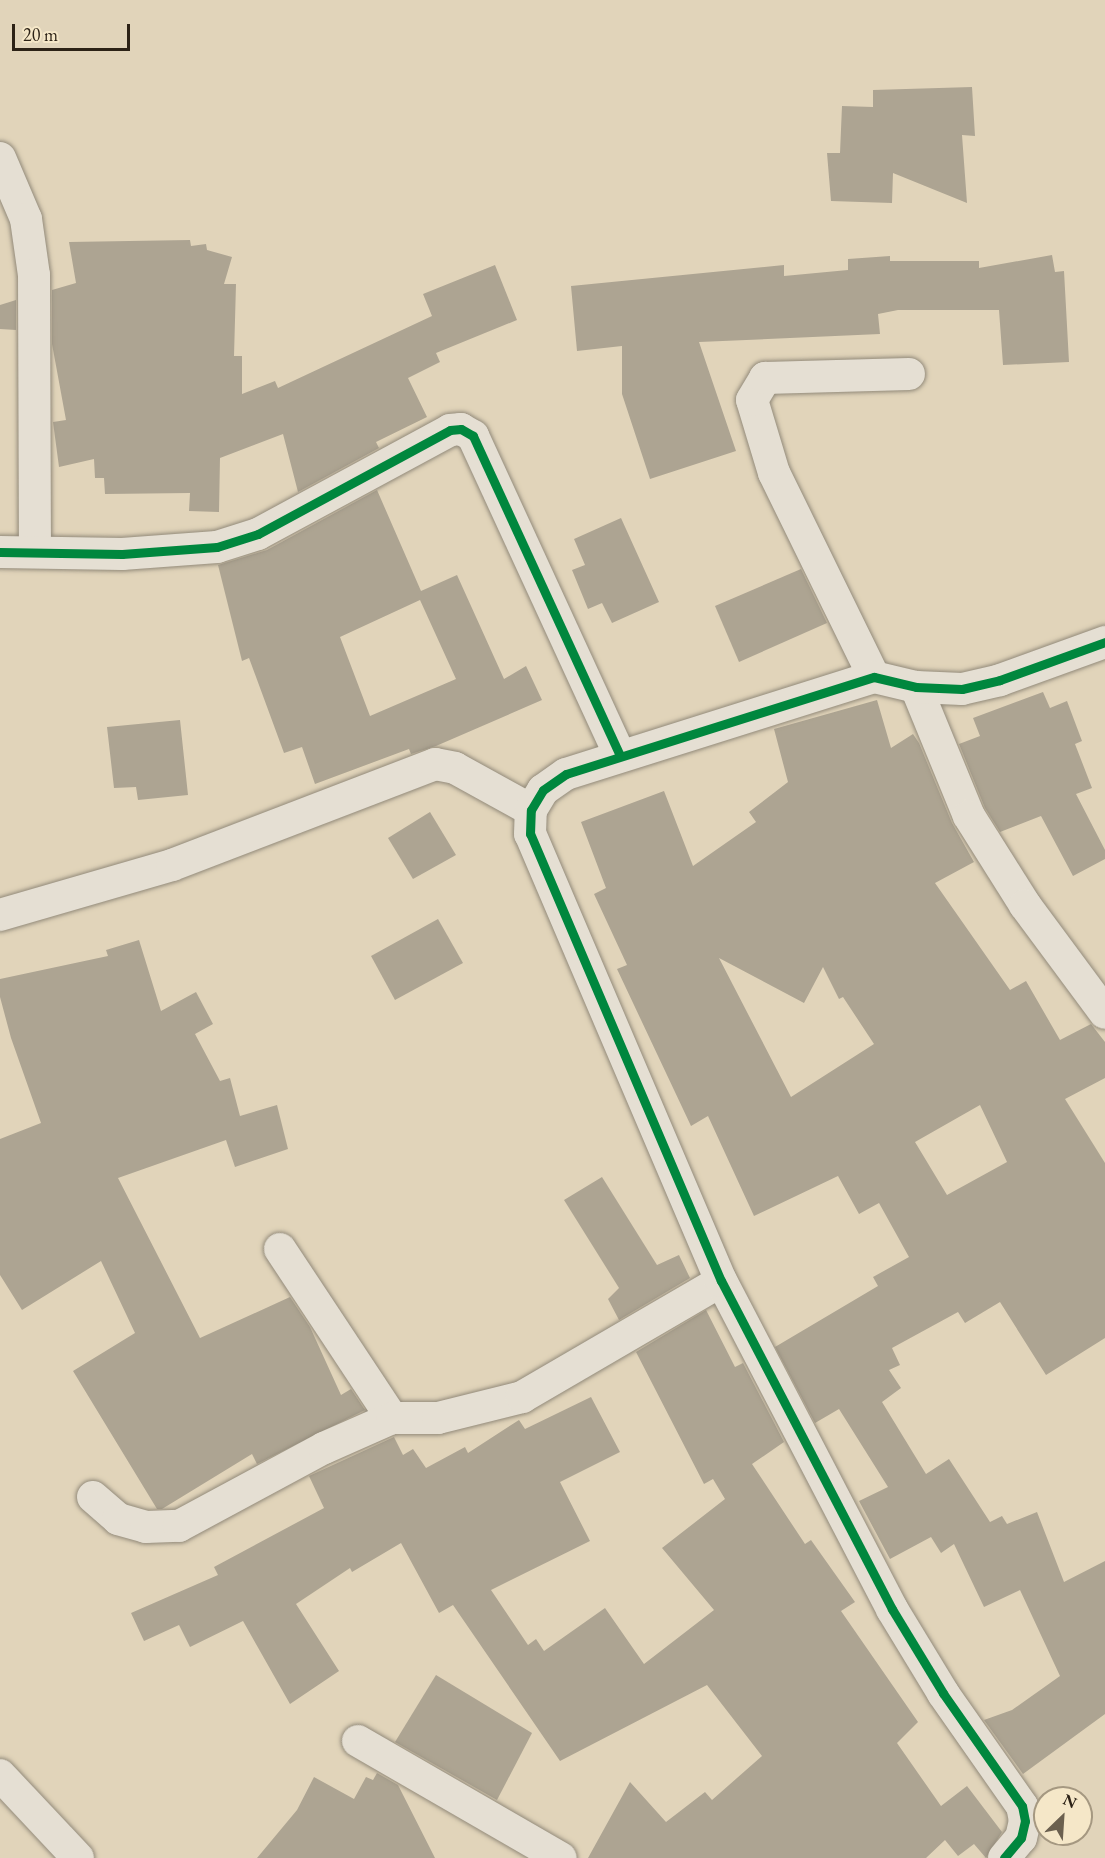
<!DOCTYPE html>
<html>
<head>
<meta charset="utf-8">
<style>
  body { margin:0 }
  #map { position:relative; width:1105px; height:1858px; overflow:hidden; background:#e1d4ba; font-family:"EB Garamond",serif }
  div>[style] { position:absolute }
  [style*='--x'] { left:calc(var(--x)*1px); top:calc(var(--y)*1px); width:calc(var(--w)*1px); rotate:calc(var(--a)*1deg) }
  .building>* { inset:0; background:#ada492 }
  .roads { filter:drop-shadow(0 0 2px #928a7a) drop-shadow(0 0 2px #928a7a) }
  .street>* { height:32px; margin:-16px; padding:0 16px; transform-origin:16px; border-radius:16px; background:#e5dfd3 }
  .cycleway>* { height:9px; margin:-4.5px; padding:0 4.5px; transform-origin:4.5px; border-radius:4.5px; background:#00873e }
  span { translate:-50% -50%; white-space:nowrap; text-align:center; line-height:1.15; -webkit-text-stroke:6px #f5e7c8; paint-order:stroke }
  .north { position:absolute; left:1033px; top:1786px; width:60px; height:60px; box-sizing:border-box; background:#f5e7c8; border:2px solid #a59881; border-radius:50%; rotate:25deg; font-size:16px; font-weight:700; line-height:24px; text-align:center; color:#2c2216 }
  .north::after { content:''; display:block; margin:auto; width:21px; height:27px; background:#6b604f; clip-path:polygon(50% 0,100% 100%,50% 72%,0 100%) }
  .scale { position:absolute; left:12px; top:24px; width:118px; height:27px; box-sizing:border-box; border:3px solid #2c2216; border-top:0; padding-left:8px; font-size:18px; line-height:21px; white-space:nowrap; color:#2c2216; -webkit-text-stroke:4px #f5e7c8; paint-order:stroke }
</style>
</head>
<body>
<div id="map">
  <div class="building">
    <div style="clip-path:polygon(972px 87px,975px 136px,962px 135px,967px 203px,893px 173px,892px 203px,831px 201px,827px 153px,840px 153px,842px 106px,873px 107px,873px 90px)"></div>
    <div style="clip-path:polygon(190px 240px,191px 246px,206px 244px,207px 250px,232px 257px,224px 284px,236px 284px,234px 356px,242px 356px,242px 394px,275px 381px,278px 388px,432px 316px,423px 294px,495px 265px,517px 320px,436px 353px,440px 362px,408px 378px,427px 417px,376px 442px,379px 448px,298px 492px,283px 434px,220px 458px,219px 512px,189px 511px,190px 493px,105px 494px,104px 478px,95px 478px,94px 459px,59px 467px,53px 422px,66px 420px,52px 344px,52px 290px,76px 283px,69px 242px)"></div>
    <div style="clip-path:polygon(1052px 255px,1055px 272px,1064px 271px,1069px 362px,1003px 365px,999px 310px,898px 310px,878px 314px,880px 334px,699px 342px,736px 451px,650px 479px,622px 394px,622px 346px,577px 351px,571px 286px,784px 265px,784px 276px,848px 270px,848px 259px,890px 256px,890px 261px,979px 261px,979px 268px)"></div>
    <div style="clip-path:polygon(16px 300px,16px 330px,0 329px,0 305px)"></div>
    <div style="clip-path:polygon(evenodd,377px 490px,421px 591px,457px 575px,504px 679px,526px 666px,542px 700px,436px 746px,411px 754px,409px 749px,315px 784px,302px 747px,284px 753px,249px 658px,242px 661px,218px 565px,267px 550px,377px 490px,420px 600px,456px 679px,370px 716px,340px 637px,420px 600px)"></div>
    <div style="clip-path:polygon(621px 518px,659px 602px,612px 623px,602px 603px,588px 609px,572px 570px,585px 565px,574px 539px)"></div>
    <div style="clip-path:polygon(801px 569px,827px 623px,739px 662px,715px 606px)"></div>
    <div style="clip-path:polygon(1043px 692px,1050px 708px,1067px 701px,1082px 741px,1075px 744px,1092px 788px,1076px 794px,1105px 850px,1105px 859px,1073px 876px,1041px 816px,1000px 832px,985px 808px,959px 744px,980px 736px,973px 718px)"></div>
    <div style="clip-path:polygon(evenodd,877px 700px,891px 748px,913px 734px,919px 743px,952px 823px,974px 862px,935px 883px,1010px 990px,1026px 981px,1060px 1040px,1091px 1024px,1105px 1042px,1105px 1078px,1065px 1099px,1105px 1163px,1105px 1338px,1046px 1375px,1000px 1302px,965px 1323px,958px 1312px,892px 1348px,900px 1365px,889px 1370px,901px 1388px,882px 1402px,926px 1474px,949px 1459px,990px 1522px,1002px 1516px,1007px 1524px,1037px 1512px,1064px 1582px,1105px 1561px,1105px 1714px,1023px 1774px,984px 1720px,1012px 1710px,1060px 1676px,1020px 1590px,984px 1607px,954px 1544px,941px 1553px,931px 1537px,890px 1559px,859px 1501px,888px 1487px,839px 1409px,815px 1423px,775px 1347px,878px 1286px,873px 1277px,909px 1257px,879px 1203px,859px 1214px,838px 1176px,754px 1216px,708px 1116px,691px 1126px,617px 969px,627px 965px,594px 894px,606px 888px,581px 822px,664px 791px,693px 866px,756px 822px,749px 812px,788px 782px,774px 729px,877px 700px,719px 958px,804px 1003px,823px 967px,839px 999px,843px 997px,874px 1044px,791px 1097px,719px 958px,877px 700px,980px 1105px,1007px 1162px,947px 1195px,915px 1142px,980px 1105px)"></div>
    <div style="clip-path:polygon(180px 720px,188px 795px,138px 800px,136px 787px,114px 788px,107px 727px)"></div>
    <div style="clip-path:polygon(430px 812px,456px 855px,413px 879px,388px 838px)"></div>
    <div style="clip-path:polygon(438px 919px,463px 963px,395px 1000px,371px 956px)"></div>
    <div style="clip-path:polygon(139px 940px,161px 1011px,196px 992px,213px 1024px,195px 1034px,220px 1081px,230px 1078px,240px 1116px,277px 1105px,288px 1149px,235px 1167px,226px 1140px,118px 1178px,200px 1338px,290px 1297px,310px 1327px,341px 1395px,351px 1389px,365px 1410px,257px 1464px,252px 1454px,162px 1509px,157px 1509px,73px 1371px,135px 1333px,101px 1261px,22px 1310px,0 1275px,0 1139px,41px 1123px,11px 1038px,0 997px,0 979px,108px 956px,106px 950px)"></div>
    <div style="clip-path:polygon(602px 1177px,657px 1265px,679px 1255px,690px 1278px,619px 1320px,608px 1299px,619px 1288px,564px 1200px)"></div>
    <div style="clip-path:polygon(706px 1310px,735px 1367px,743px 1363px,784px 1442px,752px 1464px,805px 1544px,811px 1540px,855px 1602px,841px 1611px,918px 1722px,897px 1743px,941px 1806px,967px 1786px,1002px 1832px,986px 1858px,974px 1844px,958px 1856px,945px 1840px,926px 1858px,588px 1858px,630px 1782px,666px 1822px,705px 1792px,712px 1800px,762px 1756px,707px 1685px,560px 1761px,453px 1605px,439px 1613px,401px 1543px,352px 1572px,350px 1568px,296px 1604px,339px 1671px,290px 1704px,243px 1621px,190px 1647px,179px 1625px,144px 1641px,131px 1613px,218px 1575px,214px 1567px,324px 1508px,309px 1476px,394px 1437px,403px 1455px,413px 1449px,426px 1468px,465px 1447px,468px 1453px,519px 1420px,525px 1429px,591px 1397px,620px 1452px,560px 1482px,590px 1541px,491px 1590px,528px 1645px,536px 1639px,544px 1651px,605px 1608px,644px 1664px,714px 1610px,662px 1548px,725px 1499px,713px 1479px,704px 1484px,636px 1352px)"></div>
    <div style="clip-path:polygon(436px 1675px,532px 1733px,497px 1800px,395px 1742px)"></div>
    <div style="clip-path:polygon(377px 1773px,398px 1785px,435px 1858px,257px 1858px,297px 1810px,314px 1777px,354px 1799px,366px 1777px,373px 1780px)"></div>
  </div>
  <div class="roads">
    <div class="street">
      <div style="--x:0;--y:158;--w:66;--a:66.9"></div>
      <div style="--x:26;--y:219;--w:57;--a:81.9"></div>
      <div style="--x:34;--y:275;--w:277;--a:89.8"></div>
      <div style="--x:0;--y:552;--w:122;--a:0.9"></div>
      <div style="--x:122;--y:554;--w:95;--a:-4.2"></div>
      <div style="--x:217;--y:547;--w:43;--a:-17.6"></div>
      <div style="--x:258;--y:534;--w:218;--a:-28.4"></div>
      <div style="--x:450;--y:430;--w:11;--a:-5"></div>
      <div style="--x:461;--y:429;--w:14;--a:30"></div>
      <div style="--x:473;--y:436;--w:352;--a:65.3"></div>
      <div style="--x:874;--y:677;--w:227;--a:-116.1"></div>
      <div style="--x:774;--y:473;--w:76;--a:-106.8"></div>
      <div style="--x:752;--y:400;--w:26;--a:-59"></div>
      <div style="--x:765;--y:378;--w:144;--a:-1.6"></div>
      <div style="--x:916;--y:687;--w:139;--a:67.7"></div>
      <div style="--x:969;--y:816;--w:105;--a:57.8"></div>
      <div style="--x:1025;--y:905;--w:134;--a:53.5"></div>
      <div style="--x:0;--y:915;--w:179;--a:-16.2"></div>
      <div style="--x:172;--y:865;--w:282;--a:-21"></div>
      <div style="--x:435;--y:764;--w:20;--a:11"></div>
      <div style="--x:455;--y:768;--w:87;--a:28.9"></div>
      <div style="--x:280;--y:1249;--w:203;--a:56.5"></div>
      <div style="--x:93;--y:1497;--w:33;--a:41"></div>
      <div style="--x:118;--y:1519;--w:29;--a:16"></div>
      <div style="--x:146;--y:1527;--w:33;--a:-2"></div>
      <div style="--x:179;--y:1526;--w:165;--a:-28.3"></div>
      <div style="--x:324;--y:1448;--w:74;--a:-23.8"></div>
      <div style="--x:392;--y:1418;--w:46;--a:0"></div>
      <div style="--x:438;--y:1418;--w:87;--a:-14"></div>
      <div style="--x:522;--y:1397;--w:230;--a:-30.2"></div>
      <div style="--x:358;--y:1741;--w:234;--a:30"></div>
      <div style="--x:0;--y:1775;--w:114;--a:46.8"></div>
      <div style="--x:1004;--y:1858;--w:26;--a:-50"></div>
      <div style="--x:1021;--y:1838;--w:17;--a:-77"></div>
      <div style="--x:1025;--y:1821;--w:15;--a:-101"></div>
      <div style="--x:1022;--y:1806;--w:138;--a:-125"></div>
      <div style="--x:943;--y:1693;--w:98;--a:-121.3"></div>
      <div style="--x:892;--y:1609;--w:370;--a:-117.5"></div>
      <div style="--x:721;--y:1281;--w:486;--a:-113.1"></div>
      <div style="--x:530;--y:834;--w:24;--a:-88"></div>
      <div style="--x:531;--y:810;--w:23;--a:-59"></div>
      <div style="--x:543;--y:790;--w:28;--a:-35"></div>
      <div style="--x:566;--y:774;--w:323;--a:-17.5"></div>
      <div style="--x:874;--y:677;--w:43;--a:13.4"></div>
      <div style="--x:916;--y:687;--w:46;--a:2.5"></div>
      <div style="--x:962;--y:689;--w:39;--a:-13"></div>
      <div style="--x:1000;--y:680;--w:112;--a:-19.9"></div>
    </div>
  </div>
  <div class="cycleway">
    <div style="--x:0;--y:552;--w:122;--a:0.9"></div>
    <div style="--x:122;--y:554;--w:95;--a:-4.2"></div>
    <div style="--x:217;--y:547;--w:43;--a:-17.6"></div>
    <div style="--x:258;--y:534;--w:218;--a:-28.4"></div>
    <div style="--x:450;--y:430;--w:11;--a:-5"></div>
    <div style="--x:461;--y:429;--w:14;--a:30"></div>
    <div style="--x:473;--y:436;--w:352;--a:65.3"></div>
    <div style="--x:1004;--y:1858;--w:26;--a:-50"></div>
    <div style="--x:1021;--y:1838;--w:17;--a:-77"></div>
    <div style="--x:1025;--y:1821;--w:15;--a:-101"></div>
    <div style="--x:1022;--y:1806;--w:138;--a:-125"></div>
    <div style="--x:943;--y:1693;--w:98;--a:-121.3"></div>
    <div style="--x:892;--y:1609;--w:370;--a:-117.5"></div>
    <div style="--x:721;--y:1281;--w:486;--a:-113.1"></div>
    <div style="--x:530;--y:834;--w:24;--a:-88"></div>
    <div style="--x:531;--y:810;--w:23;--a:-59"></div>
    <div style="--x:543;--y:790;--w:28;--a:-35"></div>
    <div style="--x:566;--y:774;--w:323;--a:-17.5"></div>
    <div style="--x:874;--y:677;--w:43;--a:13.4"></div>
    <div style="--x:916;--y:687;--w:46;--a:2.5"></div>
    <div style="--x:962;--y:689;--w:39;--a:-13"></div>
    <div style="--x:1000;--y:680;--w:112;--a:-19.9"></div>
  </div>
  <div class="north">N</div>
  <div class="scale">20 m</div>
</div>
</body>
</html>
